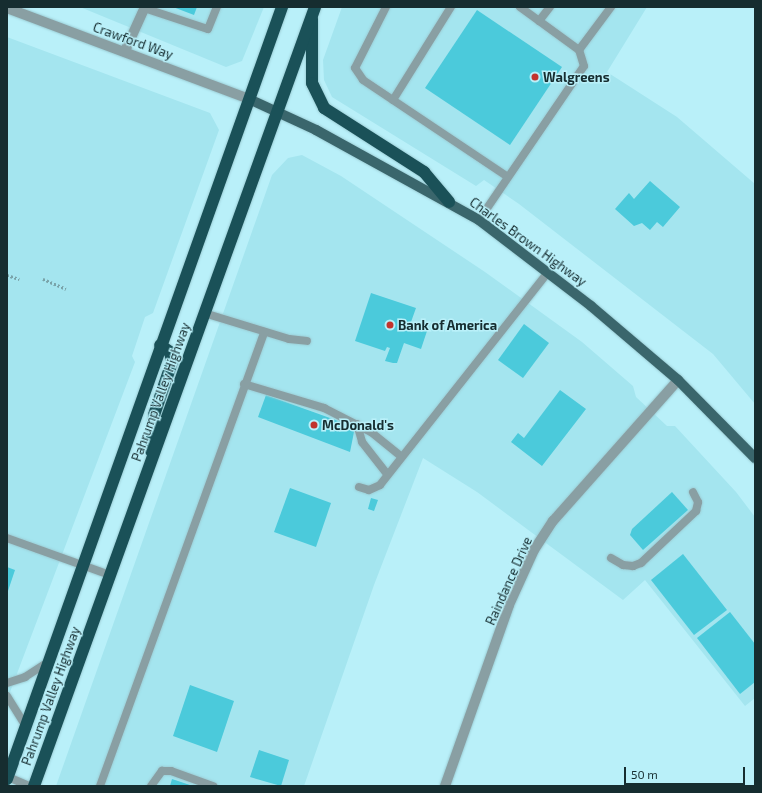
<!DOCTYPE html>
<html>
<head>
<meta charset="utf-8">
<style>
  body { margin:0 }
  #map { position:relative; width:762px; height:793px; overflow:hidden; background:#b9f0f9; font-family:"Exo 2",sans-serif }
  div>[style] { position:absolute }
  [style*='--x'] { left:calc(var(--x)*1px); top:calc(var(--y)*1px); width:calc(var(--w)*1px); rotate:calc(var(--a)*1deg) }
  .built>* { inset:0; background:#a4e5ef }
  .building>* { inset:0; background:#4bcadb }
  .path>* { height:2.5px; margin-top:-1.25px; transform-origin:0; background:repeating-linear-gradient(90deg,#79a3a9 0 2px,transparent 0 4px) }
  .roads { filter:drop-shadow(0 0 1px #9ccdd5) drop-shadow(0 0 1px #9ccdd5) }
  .lane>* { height:8px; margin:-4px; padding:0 4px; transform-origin:4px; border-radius:4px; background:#899fa3 }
  .street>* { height:10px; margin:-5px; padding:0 5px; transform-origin:5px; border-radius:5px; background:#899fa3 }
  .primary>* { height:10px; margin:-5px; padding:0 5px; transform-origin:5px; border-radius:5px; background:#3a666c }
  .highway>* { height:12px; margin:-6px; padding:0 6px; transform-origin:6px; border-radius:6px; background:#1a5158 }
  .dots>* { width:11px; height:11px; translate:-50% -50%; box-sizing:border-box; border:2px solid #b9f0f9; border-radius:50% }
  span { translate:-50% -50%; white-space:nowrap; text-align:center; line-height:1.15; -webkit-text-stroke:3px #b9f0f9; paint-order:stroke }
  .street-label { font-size:13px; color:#162d30 }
  .poi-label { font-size:13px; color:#162d30; font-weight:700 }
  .left { translate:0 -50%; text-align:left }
  .frame { position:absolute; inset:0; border:8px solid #162d30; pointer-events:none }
  .scale { position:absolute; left:624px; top:767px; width:121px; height:18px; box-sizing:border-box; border:2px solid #162d30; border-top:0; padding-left:5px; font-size:12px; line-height:14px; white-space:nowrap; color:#162d30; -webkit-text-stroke:3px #b9f0f9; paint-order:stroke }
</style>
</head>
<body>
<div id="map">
  <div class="built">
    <div style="clip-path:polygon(80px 7px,264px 7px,242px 61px,226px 67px)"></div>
    <div style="clip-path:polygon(342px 7px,647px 7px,607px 72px,677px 117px,755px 184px,755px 404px,713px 354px,519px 204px,484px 180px,476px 186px,332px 97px,324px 80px,323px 60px)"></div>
    <div style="clip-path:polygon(7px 37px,210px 113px,219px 130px,153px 313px,145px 317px,132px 356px,135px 362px,7px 700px)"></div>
    <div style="clip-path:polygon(302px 155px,341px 176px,485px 272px,582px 342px,633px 386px,636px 397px,667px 426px,675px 426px,736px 492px,755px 517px,755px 698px,745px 706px,645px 580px,623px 600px,477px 492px,423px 458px,374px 585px,304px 786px,56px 786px,272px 175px,288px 158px)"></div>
  </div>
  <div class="building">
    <div style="clip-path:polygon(173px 7px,197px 7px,194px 15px)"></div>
    <div style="clip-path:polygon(477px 10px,562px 67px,510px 145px,425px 88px)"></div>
    <div style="clip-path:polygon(650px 181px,680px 207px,663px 227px,657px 222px,650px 230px,642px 223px,634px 226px,615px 209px,629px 193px,634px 199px)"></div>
    <div style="clip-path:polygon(371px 293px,416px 308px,411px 322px,428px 328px,421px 349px,404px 343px,397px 363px,393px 363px,385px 361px,390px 348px,387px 347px,385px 351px,355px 341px)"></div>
    <div style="clip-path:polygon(524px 324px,549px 343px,523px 378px,498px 360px)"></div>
    <div style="clip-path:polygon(560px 390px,586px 409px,542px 466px,511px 442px,518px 433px,524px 438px)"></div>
    <div style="clip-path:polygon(266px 395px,355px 427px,350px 452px,258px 417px)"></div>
    <div style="clip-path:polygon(290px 488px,331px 503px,316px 547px,274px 532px)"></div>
    <div style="clip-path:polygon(672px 492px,688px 510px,643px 550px,630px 535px,632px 529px)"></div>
    <div style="clip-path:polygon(371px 498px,378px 500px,374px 511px,368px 509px)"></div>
    <div style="clip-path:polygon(683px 554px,727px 610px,694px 635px,651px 580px)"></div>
    <div style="clip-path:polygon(7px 567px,15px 570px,7px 594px)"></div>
    <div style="clip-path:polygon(730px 612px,755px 644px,755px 682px,740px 694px,697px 638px)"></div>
    <div style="clip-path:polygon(190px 685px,234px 701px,217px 752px,173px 736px)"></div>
    <div style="clip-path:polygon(259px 750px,289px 760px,281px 786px,250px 777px)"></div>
    <div style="clip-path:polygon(172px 779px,193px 786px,170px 786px)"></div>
  </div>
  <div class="path">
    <div style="--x:7;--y:275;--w:13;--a:18"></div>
    <div style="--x:43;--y:279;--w:25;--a:23"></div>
  </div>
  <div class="roads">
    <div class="lane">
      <div style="--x:386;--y:7;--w:68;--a:116.9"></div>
      <div style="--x:355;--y:68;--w:14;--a:56"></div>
      <div style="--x:363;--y:80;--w:174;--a:33.8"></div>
      <div style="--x:144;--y:8;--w:67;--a:18.2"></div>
      <div style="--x:208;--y:29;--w:24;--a:-68"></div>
      <div style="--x:539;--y:21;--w:18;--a:-52"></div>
      <div style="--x:579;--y:50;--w:54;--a:-53.3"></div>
      <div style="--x:393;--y:100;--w:110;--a:-58.1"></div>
      <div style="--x:479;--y:220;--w:186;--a:-55.7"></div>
      <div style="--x:584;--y:66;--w:17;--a:-107"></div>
      <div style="--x:579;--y:50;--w:73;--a:-143.9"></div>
      <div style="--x:204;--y:313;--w:89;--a:17"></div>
      <div style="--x:289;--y:339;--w:18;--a:6"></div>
      <div style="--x:244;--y:384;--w:84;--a:16.7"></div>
      <div style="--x:324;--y:408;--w:53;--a:27.1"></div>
      <div style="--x:371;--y:432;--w:38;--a:39"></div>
      <div style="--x:357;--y:424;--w:19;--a:74"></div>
      <div style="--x:362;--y:442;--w:41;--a:52"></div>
      <div style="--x:359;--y:487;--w:10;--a:17"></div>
      <div style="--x:369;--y:490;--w:12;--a:-24"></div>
      <div style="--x:380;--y:485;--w:271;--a:-51.7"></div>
      <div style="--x:7;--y:538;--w:109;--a:19.8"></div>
      <div style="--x:611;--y:558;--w:14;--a:30"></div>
      <div style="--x:623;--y:565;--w:10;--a:6"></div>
      <div style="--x:633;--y:566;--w:9;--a:-21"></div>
      <div style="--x:641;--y:563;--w:76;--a:-43.4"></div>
      <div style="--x:696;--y:511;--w:9;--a:-77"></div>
      <div style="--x:698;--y:502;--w:11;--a:-117"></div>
      <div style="--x:7;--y:683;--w:19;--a:-18"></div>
      <div style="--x:25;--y:677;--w:27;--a:-33"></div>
      <div style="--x:7;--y:696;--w:36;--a:58"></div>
      <div style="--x:8;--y:777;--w:23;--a:23"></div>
      <div style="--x:100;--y:786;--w:483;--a:-70.1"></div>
      <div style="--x:151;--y:786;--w:19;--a:-54"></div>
      <div style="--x:162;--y:771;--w:9;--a:0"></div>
      <div style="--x:171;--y:771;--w:45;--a:19.7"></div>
    </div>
    <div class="street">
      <div style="--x:7;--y:8;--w:259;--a:20.6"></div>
      <div style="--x:125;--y:51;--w:48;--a:-65.6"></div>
      <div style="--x:445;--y:786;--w:192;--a:-70.5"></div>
      <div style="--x:509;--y:605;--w:60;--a:-65.6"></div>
      <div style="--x:534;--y:550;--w:35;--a:-57"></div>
      <div style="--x:553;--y:521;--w:188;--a:-48.4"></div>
    </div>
    <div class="primary">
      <div style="--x:249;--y:99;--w:74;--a:24.8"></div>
      <div style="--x:316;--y:130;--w:186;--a:28.9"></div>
      <div style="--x:479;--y:220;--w:141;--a:37.5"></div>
      <div style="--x:591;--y:306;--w:114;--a:40.4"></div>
      <div style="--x:678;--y:380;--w:110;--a:45.4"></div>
    </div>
    <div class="highway">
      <div style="--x:312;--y:19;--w:64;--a:90"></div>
      <div style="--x:312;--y:83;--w:28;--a:64"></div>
      <div style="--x:324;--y:108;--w:119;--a:32.6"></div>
      <div style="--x:424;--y:172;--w:39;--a:50"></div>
      <div style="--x:151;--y:451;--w:36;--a:-85"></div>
      <div style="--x:154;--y:415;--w:56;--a:-71.2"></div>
      <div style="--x:172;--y:362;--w:10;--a:-101"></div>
      <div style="--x:170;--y:352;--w:12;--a:-145"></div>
      <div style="--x:7;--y:779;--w:820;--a:-70.39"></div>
      <div style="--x:34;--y:786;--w:828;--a:-70.16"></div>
    </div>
  </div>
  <div class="dots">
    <div style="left:535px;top:77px;background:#c2342d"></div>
    <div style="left:390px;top:325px;background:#c2342d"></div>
    <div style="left:314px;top:425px;background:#c2342d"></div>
  </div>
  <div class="street-label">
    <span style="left:133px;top:41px;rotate:20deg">Crawford Way</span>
    <span style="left:528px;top:242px;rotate:36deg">Charles Brown Highway</span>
    <span style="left:161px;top:392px;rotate:-70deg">Pahrump Valley Highway</span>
    <span style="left:509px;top:581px;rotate:-66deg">Raindance Drive</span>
    <span style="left:51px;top:696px;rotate:-70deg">Pahrump Valley Highway</span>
  </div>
  <div class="poi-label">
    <span class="left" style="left:543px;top:77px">Walgreens</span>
    <span class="left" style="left:398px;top:325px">Bank of America</span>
    <span class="left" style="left:322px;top:425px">McDonald's</span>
  </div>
  <div class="frame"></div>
  <div class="scale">50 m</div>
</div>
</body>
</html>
